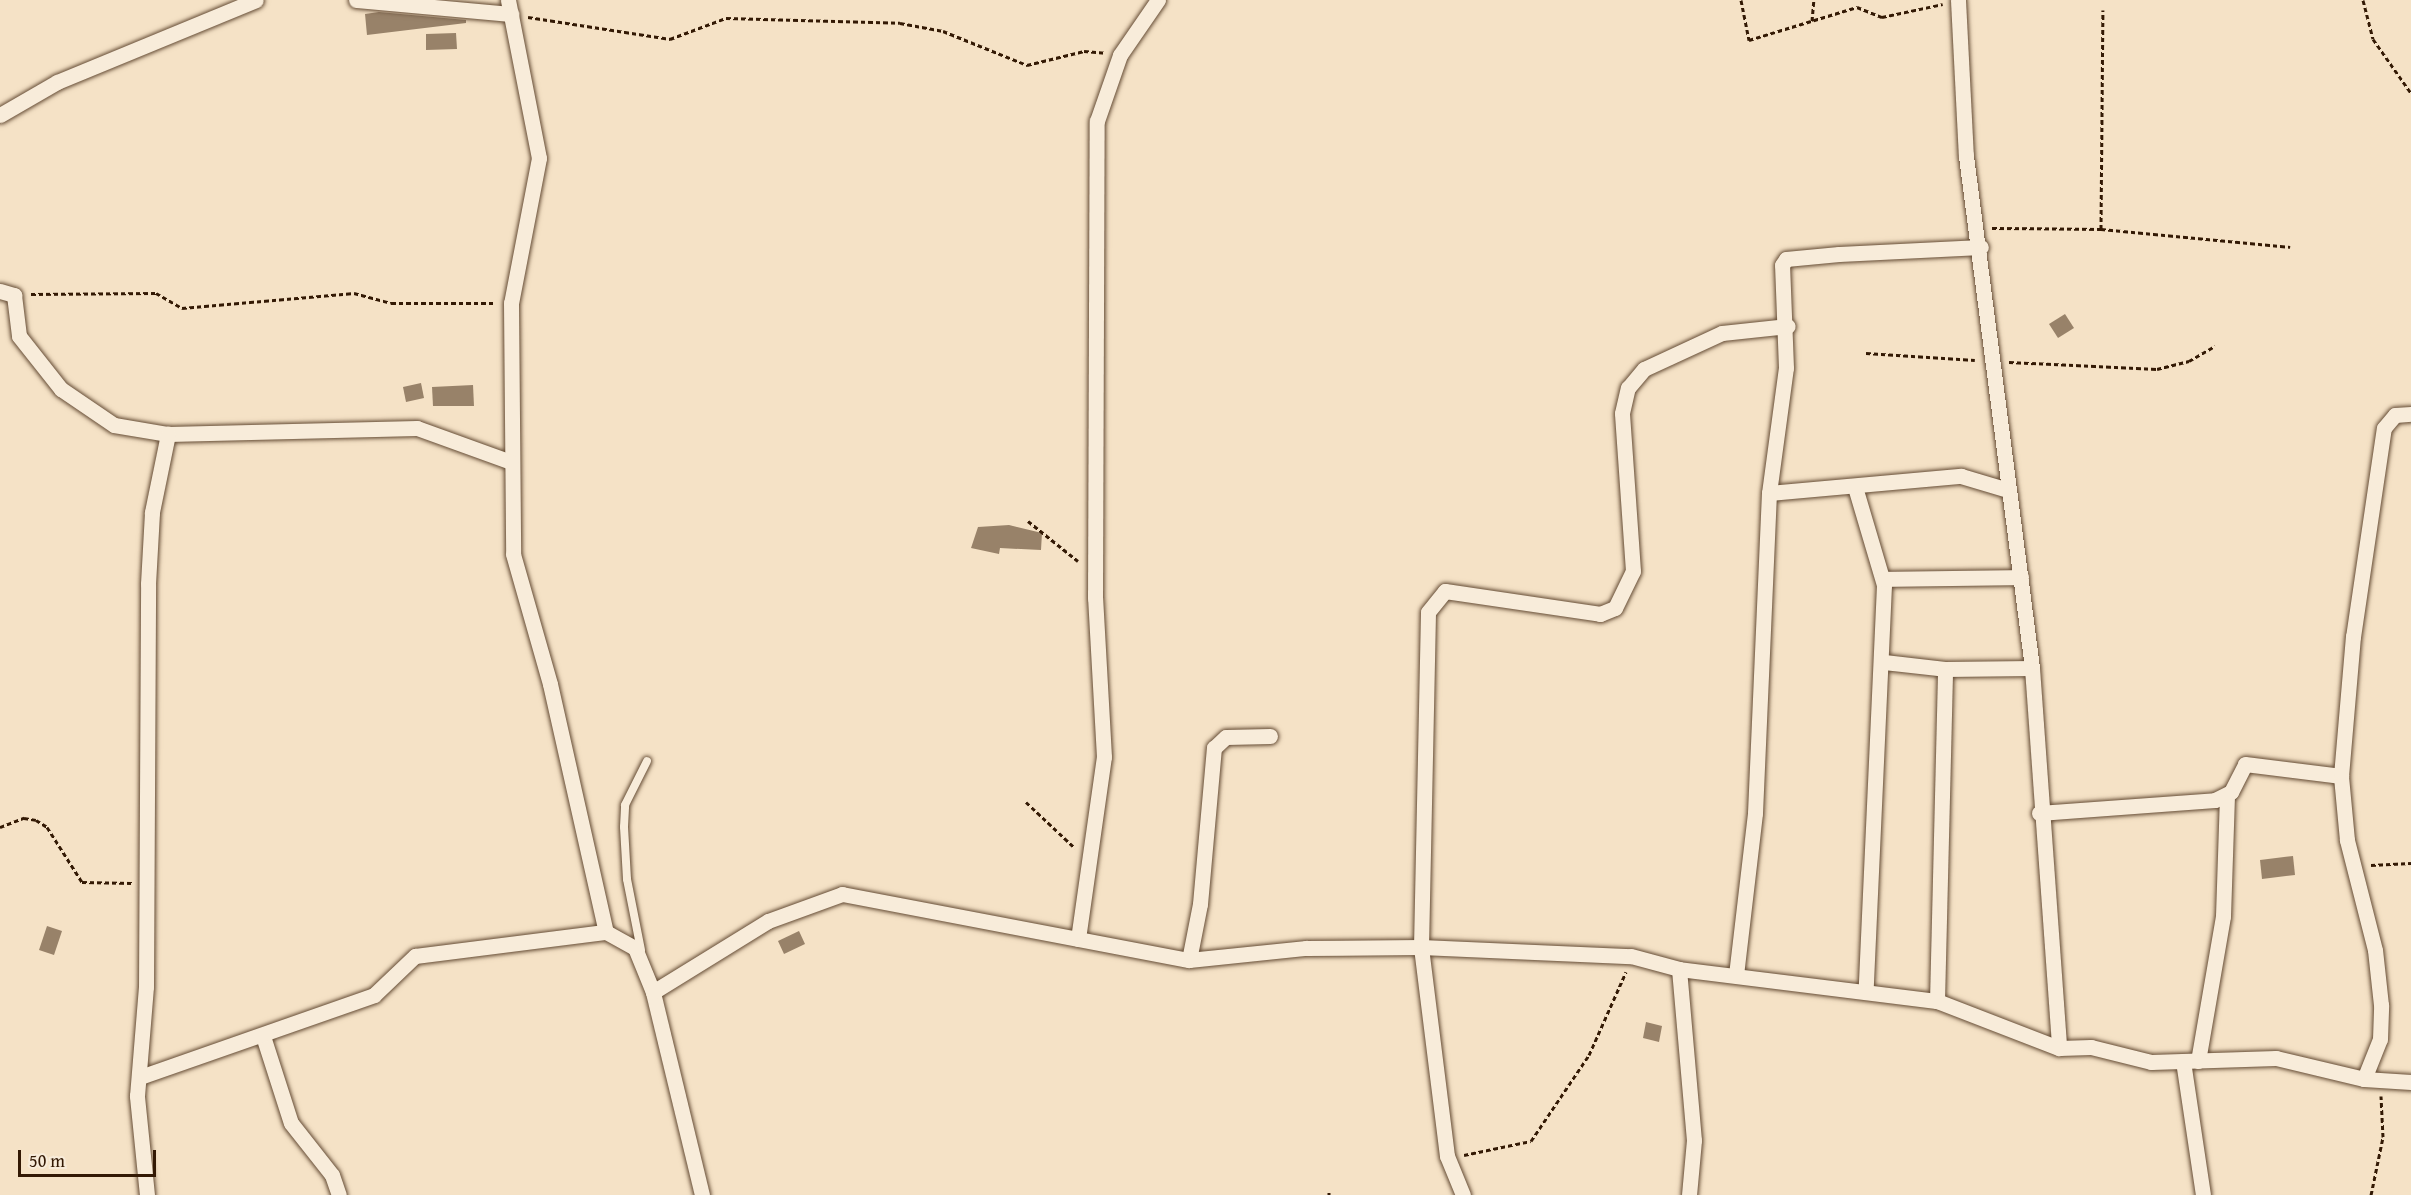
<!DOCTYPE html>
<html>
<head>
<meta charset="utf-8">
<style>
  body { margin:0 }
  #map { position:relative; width:2411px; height:1195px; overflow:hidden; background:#f5e2c6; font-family:"Gentium Book Plus",serif }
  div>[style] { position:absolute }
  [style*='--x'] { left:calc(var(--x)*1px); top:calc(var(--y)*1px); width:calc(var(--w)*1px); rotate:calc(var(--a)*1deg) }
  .building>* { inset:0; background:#988269 }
  .path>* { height:3px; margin-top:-1.5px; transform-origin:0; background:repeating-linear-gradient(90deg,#331904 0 4.5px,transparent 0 7.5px) }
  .roads { filter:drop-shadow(0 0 2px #644b34) drop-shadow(0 0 2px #644b34) }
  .lane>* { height:8px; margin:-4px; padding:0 4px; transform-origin:4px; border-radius:4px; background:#f8ecda }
  .street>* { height:15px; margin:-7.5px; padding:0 7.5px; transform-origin:7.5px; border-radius:7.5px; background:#f8ecda }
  span { translate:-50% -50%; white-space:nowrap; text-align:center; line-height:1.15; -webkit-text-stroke:4.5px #f8ecda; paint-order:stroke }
  .scale { position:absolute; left:18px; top:1150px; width:138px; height:27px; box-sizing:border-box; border:3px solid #331904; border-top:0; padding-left:8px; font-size:18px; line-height:21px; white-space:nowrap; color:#331904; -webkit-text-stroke:4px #f8ecda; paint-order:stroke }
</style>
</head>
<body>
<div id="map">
  <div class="building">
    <div style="clip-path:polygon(379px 12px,466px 20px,466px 23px,367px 35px,365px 14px)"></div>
    <div style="clip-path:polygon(456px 33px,457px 49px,426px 50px,426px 34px)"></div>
    <div style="clip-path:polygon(2065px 314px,2074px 328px,2058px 338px,2049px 324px)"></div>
    <div style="clip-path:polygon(421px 383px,424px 398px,406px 402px,403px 387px)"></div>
    <div style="clip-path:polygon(473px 385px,474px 406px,433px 406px,432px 387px)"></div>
    <div style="clip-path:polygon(1009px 525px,1042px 533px,1041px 550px,1000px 548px,999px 554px,971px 548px,978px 527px)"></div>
    <div style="clip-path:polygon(2293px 856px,2295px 875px,2262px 879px,2260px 860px)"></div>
    <div style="clip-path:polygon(47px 926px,62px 931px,54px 955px,39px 950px)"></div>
    <div style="clip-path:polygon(799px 931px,805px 944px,784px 954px,778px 941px)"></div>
    <div style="clip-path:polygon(1646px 1022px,1662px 1026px,1659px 1042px,1643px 1038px)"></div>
  </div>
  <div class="path">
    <div style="--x:1741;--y:0;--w:41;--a:78.7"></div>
    <div style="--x:1749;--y:40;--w:113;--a:-17"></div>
    <div style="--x:1857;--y:7;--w:27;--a:22"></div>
    <div style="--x:1882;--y:17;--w:62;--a:-12"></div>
    <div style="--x:2363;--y:0;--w:40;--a:75.6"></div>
    <div style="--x:2373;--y:39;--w:66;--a:54.9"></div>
    <div style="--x:528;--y:17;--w:144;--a:8.8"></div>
    <div style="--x:670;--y:39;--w:60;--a:-20.6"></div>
    <div style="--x:726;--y:18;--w:174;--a:1.6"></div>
    <div style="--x:900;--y:23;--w:44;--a:10.5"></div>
    <div style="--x:943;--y:31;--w:91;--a:22"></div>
    <div style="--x:1027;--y:65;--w:59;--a:-13.8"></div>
    <div style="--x:1084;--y:51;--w:21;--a:5"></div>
    <div style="--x:1812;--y:21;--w:21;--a:-85"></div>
    <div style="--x:1992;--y:228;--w:109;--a:0.5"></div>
    <div style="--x:2101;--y:229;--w:190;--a:5.4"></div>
    <div style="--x:2101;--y:229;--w:219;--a:-89.5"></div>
    <div style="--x:31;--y:294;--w:125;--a:-0.5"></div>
    <div style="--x:156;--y:293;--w:30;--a:30"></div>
    <div style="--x:182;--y:308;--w:173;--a:-5"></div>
    <div style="--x:354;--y:293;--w:38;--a:15"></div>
    <div style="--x:391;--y:303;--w:103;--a:0"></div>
    <div style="--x:1866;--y:353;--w:109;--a:3.7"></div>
    <div style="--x:2009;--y:362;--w:148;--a:2.7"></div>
    <div style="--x:2157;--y:369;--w:33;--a:-14"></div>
    <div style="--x:2189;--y:361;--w:30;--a:-30"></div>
    <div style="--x:1028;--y:521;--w:64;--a:38.7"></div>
    <div style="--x:1026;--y:802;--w:67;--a:43.2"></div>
    <div style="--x:0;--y:827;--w:26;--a:-21"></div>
    <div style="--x:24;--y:818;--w:12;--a:9"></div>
    <div style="--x:36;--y:820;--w:13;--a:32"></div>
    <div style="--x:47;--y:827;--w:65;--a:57.5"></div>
    <div style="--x:82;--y:882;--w:50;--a:1.1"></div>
    <div style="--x:2371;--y:865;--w:40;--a:-2.9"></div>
    <div style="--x:1464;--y:1155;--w:68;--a:-11.8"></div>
    <div style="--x:1531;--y:1141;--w:104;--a:-56"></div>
    <div style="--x:1589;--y:1055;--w:91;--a:-66"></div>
    <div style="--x:1329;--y:1192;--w:3;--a:90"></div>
    <div style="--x:2371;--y:1195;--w:59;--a:-78.3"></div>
    <div style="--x:2383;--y:1137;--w:41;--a:-92.8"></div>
  </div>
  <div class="roads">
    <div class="lane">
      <div style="--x:641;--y:950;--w:72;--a:-101.2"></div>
      <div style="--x:627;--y:879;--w:52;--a:-93.3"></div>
      <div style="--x:624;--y:827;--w:22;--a:-87"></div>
      <div style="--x:625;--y:805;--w:49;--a:-63.4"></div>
    </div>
    <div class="street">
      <div style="--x:356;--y:0;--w:156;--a:5.2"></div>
      <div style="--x:508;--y:0;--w:161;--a:78.9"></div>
      <div style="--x:539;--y:158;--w:148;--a:100.9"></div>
      <div style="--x:511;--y:303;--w:251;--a:89.5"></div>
      <div style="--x:513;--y:554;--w:135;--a:74.1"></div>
      <div style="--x:550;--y:684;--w:254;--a:77.3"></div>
      <div style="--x:606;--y:932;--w:33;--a:29"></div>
      <div style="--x:635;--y:948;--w:48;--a:67.8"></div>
      <div style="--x:1958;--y:0;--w:156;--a:87.1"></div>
      <div style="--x:1966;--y:156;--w:516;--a:82.65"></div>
      <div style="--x:2032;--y:668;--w:381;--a:85.9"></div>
      <div style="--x:0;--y:115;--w:66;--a:-30.1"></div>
      <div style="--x:57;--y:82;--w:215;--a:-22.4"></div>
      <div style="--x:0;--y:291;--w:15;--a:16"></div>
      <div style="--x:14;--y:295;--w:41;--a:83"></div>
      <div style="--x:19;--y:336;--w:68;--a:51.6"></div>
      <div style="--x:61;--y:389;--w:64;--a:34.2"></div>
      <div style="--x:114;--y:425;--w:55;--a:9.5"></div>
      <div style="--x:168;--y:434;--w:249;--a:-1.4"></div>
      <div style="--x:417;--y:428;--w:100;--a:19.9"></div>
      <div style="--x:1855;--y:487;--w:102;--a:73.5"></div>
      <div style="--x:1884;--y:585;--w:404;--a:92.6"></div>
      <div style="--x:1769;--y:493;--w:193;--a:-5.1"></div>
      <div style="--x:1961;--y:476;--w:49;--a:16.6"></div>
      <div style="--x:1883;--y:579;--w:138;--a:-0.8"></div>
      <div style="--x:1884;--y:662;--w:61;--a:6.5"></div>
      <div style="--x:1945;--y:669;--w:87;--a:-0.7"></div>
      <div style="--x:2039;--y:813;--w:176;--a:-4.2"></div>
      <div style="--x:2215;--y:800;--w:18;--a:-27"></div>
      <div style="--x:2231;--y:792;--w:31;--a:-63"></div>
      <div style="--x:2245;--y:764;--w:97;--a:7.1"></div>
      <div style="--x:1078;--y:939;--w:184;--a:-81.9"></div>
      <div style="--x:1104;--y:757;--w:159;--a:-93.2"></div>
      <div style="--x:1095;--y:598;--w:477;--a:-89.8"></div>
      <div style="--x:1097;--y:121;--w:70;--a:-70.8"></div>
      <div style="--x:1120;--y:55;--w:67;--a:-55.4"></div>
      <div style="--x:1189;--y:960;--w:57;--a:-78.9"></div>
      <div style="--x:1200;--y:904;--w:157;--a:-84.9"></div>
      <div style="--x:1214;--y:748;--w:16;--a:-43"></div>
      <div style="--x:1226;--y:737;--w:44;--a:-1.3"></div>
      <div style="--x:1679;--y:969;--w:172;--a:85"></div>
      <div style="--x:1694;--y:1140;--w:55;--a:95.2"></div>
      <div style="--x:1736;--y:975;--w:163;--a:-83.3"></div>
      <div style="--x:1755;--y:813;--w:320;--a:-87.5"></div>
      <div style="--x:1769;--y:493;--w:126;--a:-82.3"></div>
      <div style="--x:1786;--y:368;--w:103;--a:-92.2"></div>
      <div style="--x:1782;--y:265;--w:7;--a:-56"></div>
      <div style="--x:1786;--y:259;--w:53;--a:-5.4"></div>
      <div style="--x:1839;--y:254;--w:142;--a:-2.8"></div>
      <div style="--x:1937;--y:1001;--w:332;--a:-88.6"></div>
      <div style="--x:263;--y:1036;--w:91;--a:72.2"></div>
      <div style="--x:291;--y:1123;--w:66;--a:51.7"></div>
      <div style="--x:332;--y:1175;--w:21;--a:71"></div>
      <div style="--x:2183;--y:1061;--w:135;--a:81.5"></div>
      <div style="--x:2198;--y:1061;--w:147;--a:-80.2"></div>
      <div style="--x:2223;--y:916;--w:121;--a:-88.1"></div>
      <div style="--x:140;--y:1077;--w:248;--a:-19.3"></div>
      <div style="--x:374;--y:995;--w:57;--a:-43.6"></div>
      <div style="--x:415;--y:956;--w:193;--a:-7.2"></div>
      <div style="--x:2364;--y:1079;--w:43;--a:-68.2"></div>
      <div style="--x:2380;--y:1039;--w:34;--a:-88"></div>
      <div style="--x:2381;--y:1005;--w:55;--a:-96.2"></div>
      <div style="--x:2375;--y:950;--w:114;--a:-104.3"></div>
      <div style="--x:2347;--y:840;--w:64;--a:-95.4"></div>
      <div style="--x:2341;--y:776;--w:140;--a:-85.1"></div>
      <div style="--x:2353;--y:637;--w:211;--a:-81.6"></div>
      <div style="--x:2384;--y:428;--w:17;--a:-50"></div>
      <div style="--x:2395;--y:415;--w:16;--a:-4"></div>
      <div style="--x:147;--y:1195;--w:100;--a:-95.8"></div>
      <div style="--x:137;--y:1096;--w:109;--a:-85.3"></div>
      <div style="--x:146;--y:987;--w:403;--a:-89.7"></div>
      <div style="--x:148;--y:584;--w:72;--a:-86.8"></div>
      <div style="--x:152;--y:512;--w:80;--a:-78.4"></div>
      <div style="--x:702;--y:1195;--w:209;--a:-103.6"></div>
      <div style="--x:653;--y:992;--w:135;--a:-31.7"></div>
      <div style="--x:768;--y:921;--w:79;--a:-20"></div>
      <div style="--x:842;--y:894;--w:353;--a:10.8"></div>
      <div style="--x:1189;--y:960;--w:118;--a:-5.9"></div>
      <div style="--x:1306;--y:948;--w:115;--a:-0.5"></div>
      <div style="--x:1421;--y:947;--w:210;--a:2.5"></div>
      <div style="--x:1631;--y:956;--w:50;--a:15.2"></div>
      <div style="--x:1679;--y:969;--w:260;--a:7.1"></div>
      <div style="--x:1937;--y:1001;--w:131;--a:21.1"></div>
      <div style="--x:2059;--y:1048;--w:32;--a:-2"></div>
      <div style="--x:2091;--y:1047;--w:62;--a:14"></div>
      <div style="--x:2151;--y:1062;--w:125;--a:-1.8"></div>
      <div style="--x:2276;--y:1058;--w:90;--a:13.4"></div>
      <div style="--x:2364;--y:1079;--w:47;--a:3.7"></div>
      <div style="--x:1463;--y:1195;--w:42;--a:-112.3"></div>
      <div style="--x:1447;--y:1156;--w:211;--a:-97.1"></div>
      <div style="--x:1421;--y:947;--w:335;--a:-88.8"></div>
      <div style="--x:1428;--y:612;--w:27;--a:-51"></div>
      <div style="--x:1445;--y:591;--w:157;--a:8.4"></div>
      <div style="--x:1600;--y:614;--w:16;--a:-22"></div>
      <div style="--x:1615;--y:608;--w:41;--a:-64.1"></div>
      <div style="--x:1633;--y:571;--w:158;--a:-94"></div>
      <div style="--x:1622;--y:413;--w:26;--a:-77"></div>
      <div style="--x:1628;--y:388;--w:25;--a:-50"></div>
      <div style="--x:1644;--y:369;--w:86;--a:-24.8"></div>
      <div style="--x:1722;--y:333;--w:66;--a:-6.1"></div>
    </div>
  </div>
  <div class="scale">50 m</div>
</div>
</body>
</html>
